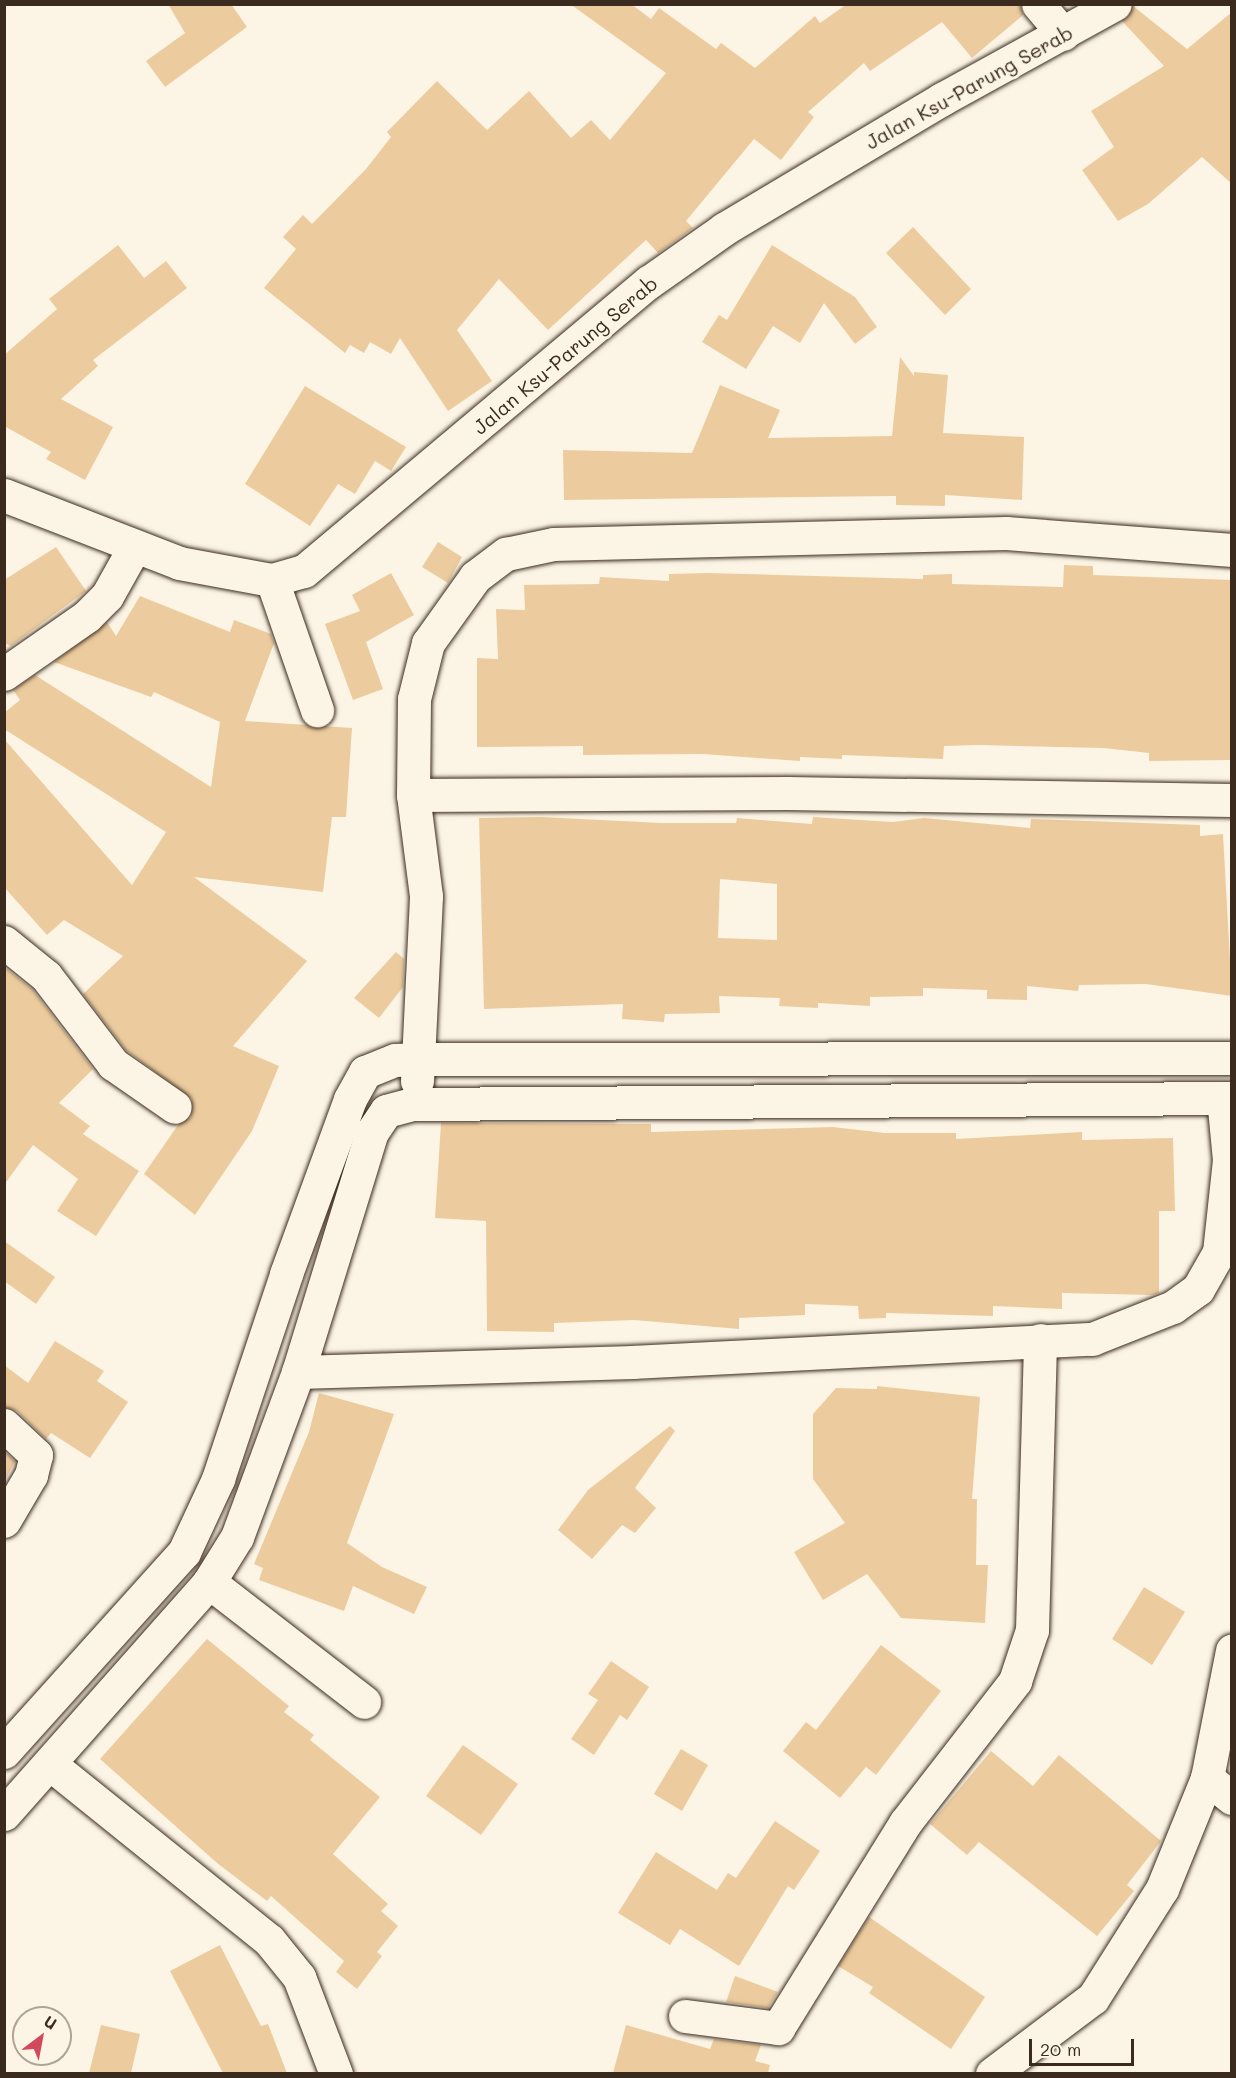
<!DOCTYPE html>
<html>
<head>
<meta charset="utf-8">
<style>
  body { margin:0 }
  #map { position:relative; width:1236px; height:2078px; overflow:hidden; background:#fcf5e5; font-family:Mali,sans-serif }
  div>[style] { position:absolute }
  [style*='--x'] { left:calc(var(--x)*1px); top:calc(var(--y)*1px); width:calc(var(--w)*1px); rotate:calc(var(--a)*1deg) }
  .building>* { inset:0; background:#eccc9e }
  .roads { filter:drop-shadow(0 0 2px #3b2a1e) drop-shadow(0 0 2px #3b2a1e) }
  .minor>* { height:33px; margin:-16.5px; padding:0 16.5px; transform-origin:16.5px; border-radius:16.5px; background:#fcf5e5 }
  span { translate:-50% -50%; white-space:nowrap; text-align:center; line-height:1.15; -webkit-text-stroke:6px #fcf5e5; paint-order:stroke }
  .street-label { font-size:20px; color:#3b2a1e }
  .frame { position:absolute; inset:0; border:6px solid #3b2a1e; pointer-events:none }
  .north { position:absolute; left:12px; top:2006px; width:60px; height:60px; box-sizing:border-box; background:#fcf5e5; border:2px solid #afa495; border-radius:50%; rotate:32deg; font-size:16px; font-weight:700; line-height:24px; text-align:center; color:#3b2a1e }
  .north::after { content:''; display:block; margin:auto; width:21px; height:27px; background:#d1495b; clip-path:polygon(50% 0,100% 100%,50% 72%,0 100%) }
  .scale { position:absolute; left:1029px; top:2039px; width:105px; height:27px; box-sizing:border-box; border:3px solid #3b2a1e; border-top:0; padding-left:8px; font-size:18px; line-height:21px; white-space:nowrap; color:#3b2a1e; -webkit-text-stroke:4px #fcf5e5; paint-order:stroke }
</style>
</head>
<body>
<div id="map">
  <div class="building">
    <div style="clip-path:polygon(168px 4px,231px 4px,247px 27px,165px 87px,146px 61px,185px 33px)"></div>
    <div style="clip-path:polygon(570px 4px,631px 4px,651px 19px,659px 8px,716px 49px,721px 43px,755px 68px,815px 16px,820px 23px,847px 4px,1020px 4px,1023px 15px,972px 58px,942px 22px,870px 71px,864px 63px,808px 112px,814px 117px,781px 160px,754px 139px,686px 221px,693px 228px,658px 253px,646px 240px,548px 330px,499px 279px,457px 330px,492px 381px,448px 411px,400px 338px,391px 354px,370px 342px,364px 353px,350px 345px,345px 353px,264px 288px,296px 249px,283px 237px,303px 215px,312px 224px,366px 169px,391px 137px,387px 132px,437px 81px,487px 130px,529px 91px,571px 138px,591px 120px,610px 140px,666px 73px)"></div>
    <div style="clip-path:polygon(1133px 6px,1187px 49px,1232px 12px,1232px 184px,1202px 157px,1148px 204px,1118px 221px,1082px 170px,1114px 147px,1091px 111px,1164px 66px,1122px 21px)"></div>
    <div style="clip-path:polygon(913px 227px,971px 289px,945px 315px,886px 253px)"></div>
    <div style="clip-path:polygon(118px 245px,144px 278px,166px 261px,187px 288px,93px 360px,98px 366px,61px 399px,113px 427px,85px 480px,46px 459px,51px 452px,4px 426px,4px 355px,57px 309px,49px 299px)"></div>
    <div style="clip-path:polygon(772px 245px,855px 297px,877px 327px,855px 344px,824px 303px,800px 343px,773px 326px,746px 369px,702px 342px,719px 315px,727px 320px)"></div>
    <div style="clip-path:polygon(900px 357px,914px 376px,914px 372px,948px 375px,943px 433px,1024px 437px,1022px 500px,945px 495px,945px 506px,896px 505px,896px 496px,564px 500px,563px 450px,692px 453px,720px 385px,780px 410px,768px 438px,892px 436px)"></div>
    <div style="clip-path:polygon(305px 386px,406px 447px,391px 471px,375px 461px,355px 494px,338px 484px,310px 526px,245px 484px)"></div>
    <div style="clip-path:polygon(438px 542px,462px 557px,448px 583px,422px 567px)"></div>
    <div style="clip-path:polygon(56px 547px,86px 591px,11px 646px,4px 643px,4px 580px)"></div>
    <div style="clip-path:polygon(1064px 565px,1093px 566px,1093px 575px,1232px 580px,1232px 760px,1149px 761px,1149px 753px,1103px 748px,979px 745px,944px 746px,943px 759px,842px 755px,842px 759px,800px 757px,800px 761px,703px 754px,583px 755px,583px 746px,477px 747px,477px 658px,498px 659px,496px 609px,525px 610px,524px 585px,599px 584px,600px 577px,669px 581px,669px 574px,708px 573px,923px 579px,923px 575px,952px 574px,952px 584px,1063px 587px)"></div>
    <div style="clip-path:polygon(391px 573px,414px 615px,366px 642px,383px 689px,353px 700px,325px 624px,360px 611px,352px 595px)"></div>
    <div style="clip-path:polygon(140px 596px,230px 632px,234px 620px,271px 634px,274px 643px,245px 721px,352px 728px,346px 817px,332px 817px,323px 892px,194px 877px,307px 961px,233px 1046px,279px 1066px,252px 1131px,195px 1215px,144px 1174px,178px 1125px,191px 1117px,192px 1099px,126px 1050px,83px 994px,123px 956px,64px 920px,47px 935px,4px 887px,4px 739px,132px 885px,166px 832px,4px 729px,4px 713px,20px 700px,13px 690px,35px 675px,211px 787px,220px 722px,154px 692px,151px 697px,54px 662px,107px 622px,116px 636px)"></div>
    <div style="clip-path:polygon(evenodd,541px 817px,661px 823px,736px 823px,737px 818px,812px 824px,813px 817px,893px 822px,924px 818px,1030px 828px,1031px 819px,1200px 825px,1200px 836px,1223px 834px,1232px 996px,1146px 984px,1079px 985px,1078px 991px,1027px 986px,1027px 1000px,987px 999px,987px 990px,923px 988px,923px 996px,870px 997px,870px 1006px,818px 1003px,818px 1008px,779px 1006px,780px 998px,719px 996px,720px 1013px,665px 1014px,664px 1022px,622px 1019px,623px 1004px,484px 1009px,479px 818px,541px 817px,720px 879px,777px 884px,777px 940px,718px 938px,720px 879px)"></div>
    <div style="clip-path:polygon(396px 952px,404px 959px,403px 987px,379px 1018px,354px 998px)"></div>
    <div style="clip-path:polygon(4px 967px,32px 989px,93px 1069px,59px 1103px,90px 1126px,83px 1134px,139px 1171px,96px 1236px,57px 1211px,78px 1179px,33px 1145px,4px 1185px)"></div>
    <div style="clip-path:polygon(441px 1123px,651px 1124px,651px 1132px,833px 1127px,885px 1133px,956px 1133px,956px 1139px,1082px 1132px,1082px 1140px,1173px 1138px,1175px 1211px,1159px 1211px,1159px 1293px,1152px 1295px,1062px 1293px,1062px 1309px,993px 1306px,993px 1316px,886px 1313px,886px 1318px,859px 1319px,858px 1306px,805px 1304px,805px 1315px,739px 1318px,739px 1329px,634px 1320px,554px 1323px,554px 1332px,487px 1331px,486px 1221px,435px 1218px)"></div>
    <div style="clip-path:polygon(4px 1241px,55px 1277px,36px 1304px,4px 1281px)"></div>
    <div style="clip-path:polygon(55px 1341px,104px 1371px,97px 1381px,128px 1402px,90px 1458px,51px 1433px,46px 1439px,17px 1411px,4px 1407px,4px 1365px,28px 1383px)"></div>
    <div style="clip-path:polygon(877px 1386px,980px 1397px,972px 1499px,977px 1499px,976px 1565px,988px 1565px,985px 1623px,901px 1618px,867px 1574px,823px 1600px,794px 1552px,845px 1523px,813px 1479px,813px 1414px,836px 1388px,877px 1389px)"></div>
    <div style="clip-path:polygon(319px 1393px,394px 1414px,347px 1543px,382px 1567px,427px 1587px,414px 1614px,353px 1586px,344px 1611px,259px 1580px,263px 1568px,254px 1564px,309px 1432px)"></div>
    <div style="clip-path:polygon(670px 1426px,675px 1431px,635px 1488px,656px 1508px,635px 1533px,622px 1525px,592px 1559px,558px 1530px,588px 1490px)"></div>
    <div style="clip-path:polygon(4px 1451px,15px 1461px,4px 1483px)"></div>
    <div style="clip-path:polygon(1144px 1587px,1185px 1612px,1152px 1665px,1112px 1639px)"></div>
    <div style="clip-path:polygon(207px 1639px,289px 1706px,284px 1712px,314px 1735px,310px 1740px,380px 1797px,333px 1854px,388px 1904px,381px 1911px,398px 1926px,377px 1952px,382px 1956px,357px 1989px,336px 1972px,344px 1961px,271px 1896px,267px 1901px,217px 1863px,100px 1759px)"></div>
    <div style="clip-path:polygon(881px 1645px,941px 1691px,876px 1775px,866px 1767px,840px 1798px,783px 1751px,806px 1722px,816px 1730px)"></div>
    <div style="clip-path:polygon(611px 1661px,649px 1687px,627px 1720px,620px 1715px,594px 1755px,571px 1739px,598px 1700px,588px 1694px)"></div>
    <div style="clip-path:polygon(463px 1745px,518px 1784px,481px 1835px,426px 1796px)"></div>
    <div style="clip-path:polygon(681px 1749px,708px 1765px,682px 1811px,654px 1794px)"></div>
    <div style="clip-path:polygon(991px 1751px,1033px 1786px,1059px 1755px,1161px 1841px,1127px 1885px,1134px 1891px,1097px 1936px,979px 1842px,967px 1855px,930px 1824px)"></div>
    <div style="clip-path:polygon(775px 1821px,820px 1851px,794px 1890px,788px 1886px,739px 1966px,680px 1929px,670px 1945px,618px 1913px,656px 1852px,717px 1890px,728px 1873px,736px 1878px)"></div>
    <div style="clip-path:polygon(869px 1917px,985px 1997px,951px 2049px,869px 1993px,873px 1987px,838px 1966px)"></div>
    <div style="clip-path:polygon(220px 1945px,261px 2026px,268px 2024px,287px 2073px,223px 2073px,170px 1971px)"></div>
    <div style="clip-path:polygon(735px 1976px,778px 1992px,768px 2008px,726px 2002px)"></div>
    <div style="clip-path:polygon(101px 2025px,140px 2034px,131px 2073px,89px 2073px)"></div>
    <div style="clip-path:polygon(626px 2025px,710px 2049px,714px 2039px,761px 2045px,755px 2061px,770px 2065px,768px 2073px,613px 2073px)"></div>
  </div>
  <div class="roads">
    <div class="minor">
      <div style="--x:1038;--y:4;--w:39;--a:50"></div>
      <div style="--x:4;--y:495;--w:188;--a:21.2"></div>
      <div style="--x:179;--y:563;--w:95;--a:10.4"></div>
      <div style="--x:272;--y:580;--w:33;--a:-16"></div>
      <div style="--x:304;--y:571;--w:450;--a:-40"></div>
      <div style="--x:649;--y:282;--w:92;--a:-35.2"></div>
      <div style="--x:724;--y:229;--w:254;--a:-30.8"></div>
      <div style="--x:942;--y:99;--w:197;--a:-28.8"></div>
      <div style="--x:272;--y:580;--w:138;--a:70.9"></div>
      <div style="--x:4;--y:674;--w:101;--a:-34.9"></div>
      <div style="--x:87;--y:616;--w:28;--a:-45"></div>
      <div style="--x:107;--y:596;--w:57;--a:-60.8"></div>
      <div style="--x:413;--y:795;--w:96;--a:-89.4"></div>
      <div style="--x:414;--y:699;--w:58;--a:-76"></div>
      <div style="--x:428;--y:643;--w:81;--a:-54.5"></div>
      <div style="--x:475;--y:577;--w:39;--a:-37"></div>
      <div style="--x:506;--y:554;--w:48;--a:-12"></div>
      <div style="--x:553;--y:544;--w:453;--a:-1.4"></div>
      <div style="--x:1006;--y:533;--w:227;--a:4.3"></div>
      <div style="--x:4;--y:942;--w:54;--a:39"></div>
      <div style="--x:46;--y:976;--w:111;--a:52.7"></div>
      <div style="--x:113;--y:1064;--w:75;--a:34.7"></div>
      <div style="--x:417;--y:1081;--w:185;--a:-87.2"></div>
      <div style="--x:426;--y:896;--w:102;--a:-97.3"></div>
      <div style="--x:413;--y:795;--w:374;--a:-0.3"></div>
      <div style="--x:787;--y:793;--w:445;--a:0.9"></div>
      <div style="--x:298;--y:1372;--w:335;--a:-1.7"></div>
      <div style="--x:633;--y:1362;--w:460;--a:-2.9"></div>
      <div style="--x:1092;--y:1339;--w:87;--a:-21.6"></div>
      <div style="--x:1173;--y:1307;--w:31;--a:-36"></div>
      <div style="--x:1198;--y:1289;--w:43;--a:-60.4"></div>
      <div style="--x:1219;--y:1252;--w:93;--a:-83.8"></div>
      <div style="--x:1229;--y:1160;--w:62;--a:-95.5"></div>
      <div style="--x:4;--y:1425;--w:44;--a:43.2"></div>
      <div style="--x:36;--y:1455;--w:21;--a:104"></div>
      <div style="--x:31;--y:1475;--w:53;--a:120.4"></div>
      <div style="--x:209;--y:1582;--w:196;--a:37.7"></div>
      <div style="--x:4;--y:1752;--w:269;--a:-48"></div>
      <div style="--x:184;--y:1552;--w:81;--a:-65"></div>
      <div style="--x:218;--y:1479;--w:216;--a:-71.6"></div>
      <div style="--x:286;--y:1274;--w:186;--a:-69.9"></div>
      <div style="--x:350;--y:1099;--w:31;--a:-61"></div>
      <div style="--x:365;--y:1072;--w:32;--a:-22"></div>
      <div style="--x:395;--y:1060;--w:27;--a:-2"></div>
      <div style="--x:422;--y:1059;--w:810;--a:-0.07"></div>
      <div style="--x:50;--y:1764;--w:281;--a:38.8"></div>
      <div style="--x:269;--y:1940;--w:48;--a:51"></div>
      <div style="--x:299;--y:1977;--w:104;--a:69.1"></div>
      <div style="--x:1207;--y:1778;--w:32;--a:39"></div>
      <div style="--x:4;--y:1814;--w:310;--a:-48.5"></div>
      <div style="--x:209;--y:1582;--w:53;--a:-58.1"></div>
      <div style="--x:237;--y:1537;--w:176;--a:-69.7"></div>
      <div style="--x:298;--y:1372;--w:251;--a:-72.9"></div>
      <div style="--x:372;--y:1132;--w:25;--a:-56"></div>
      <div style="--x:386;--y:1111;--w:28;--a:-15"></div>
      <div style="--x:413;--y:1104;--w:819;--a:-0.42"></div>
      <div style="--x:685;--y:2016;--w:94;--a:7.4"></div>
      <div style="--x:778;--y:2028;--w:241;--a:-58.2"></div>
      <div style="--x:905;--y:1823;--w:180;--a:-52.2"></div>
      <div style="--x:1015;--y:1681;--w:54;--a:-71.6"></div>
      <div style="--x:1032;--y:1630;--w:290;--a:-88.4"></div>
      <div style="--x:992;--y:2074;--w:126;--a:-37"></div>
      <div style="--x:1093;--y:1998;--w:129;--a:-57.7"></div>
      <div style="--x:1162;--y:1889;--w:120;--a:-67.9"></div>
      <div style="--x:1207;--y:1778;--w:130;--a:-78.9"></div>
    </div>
  </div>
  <div class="street-label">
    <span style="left:969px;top:87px;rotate:-29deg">Jalan Ksu-Parung Serab</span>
    <span style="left:565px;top:355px;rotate:-40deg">Jalan Ksu-Parung Serab</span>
  </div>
  <div class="frame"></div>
  <div class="north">U</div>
  <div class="scale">20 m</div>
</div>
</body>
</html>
